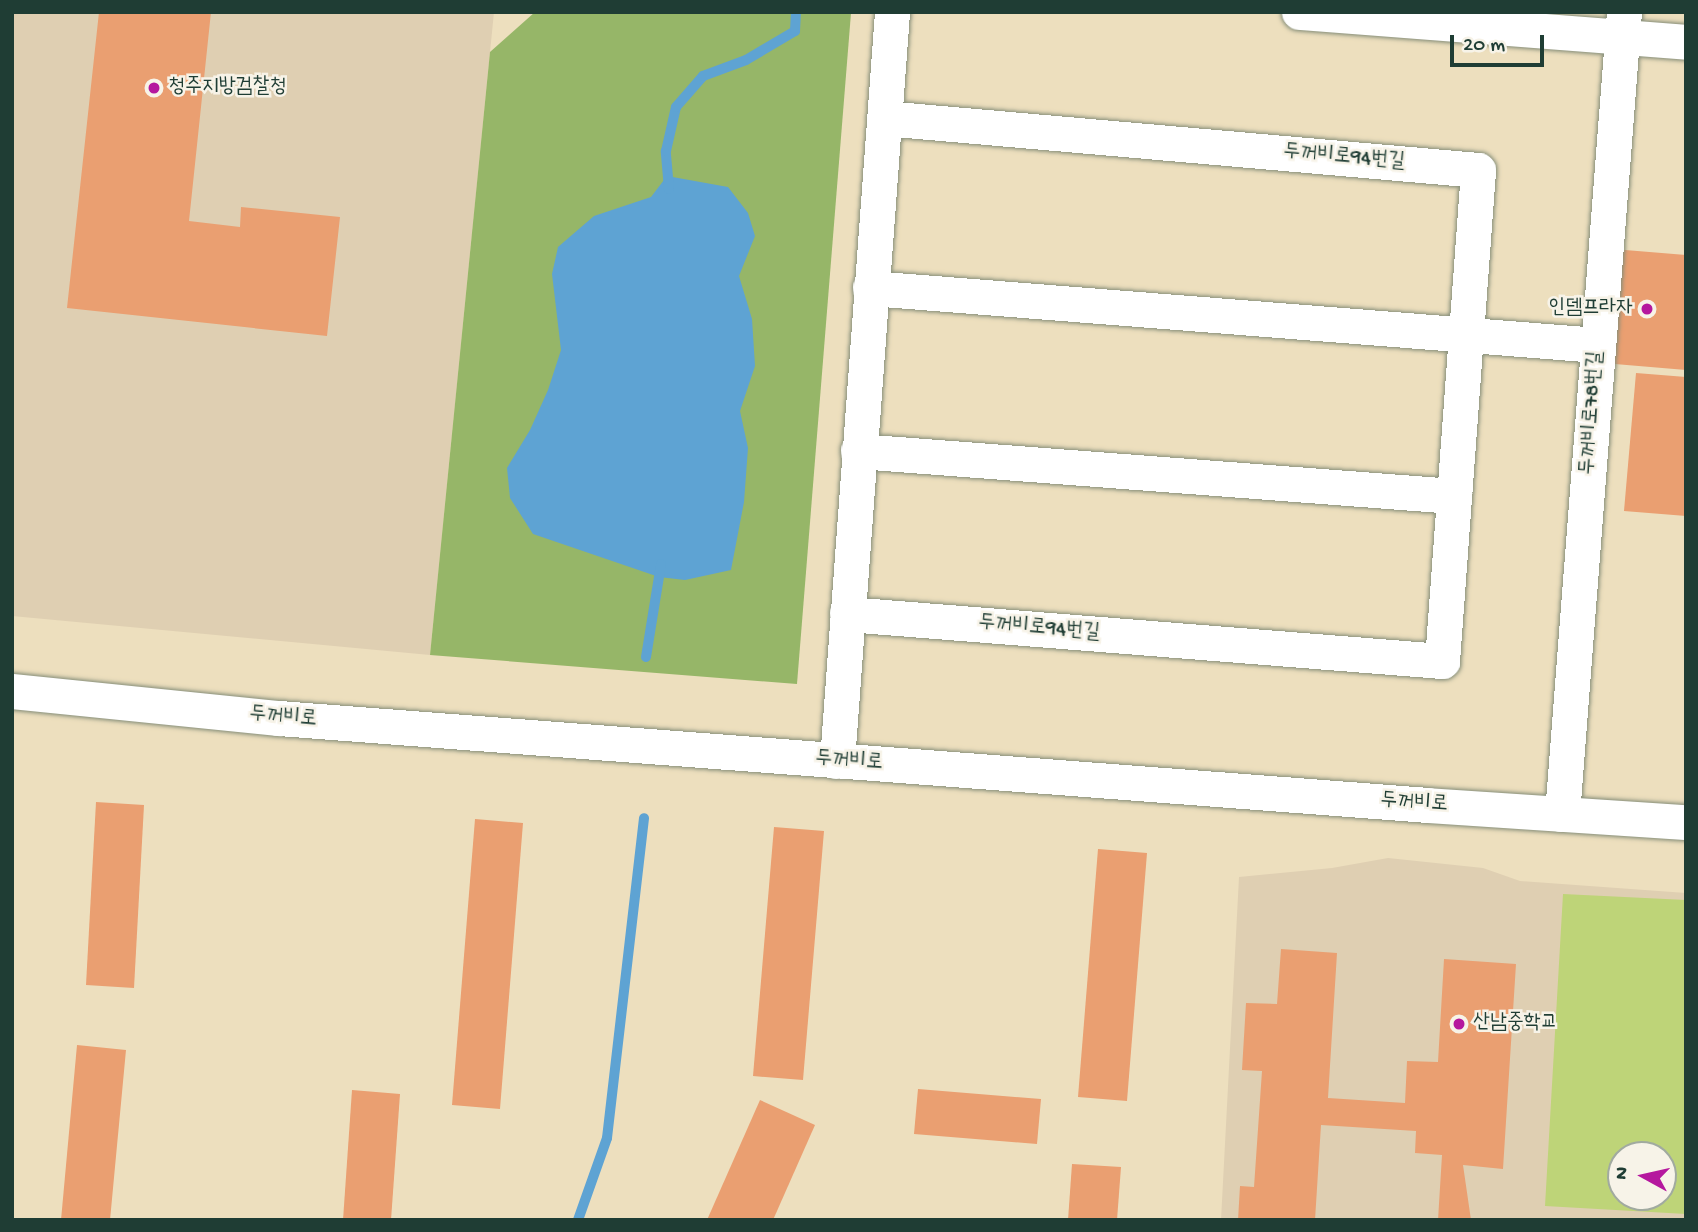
<!DOCTYPE html>
<html>
<head>
<meta charset="utf-8">
<style>
  body { margin:0 }
  #map { position:relative; width:1698px; height:1232px; overflow:hidden; background:#eddfbe; font-family:"Gochi Hand","Poor Story",sans-serif }
  div>[style] { position:absolute }
  [style*='--x'] { left:calc(var(--x)*1px); top:calc(var(--y)*1px); width:calc(var(--w)*1px); rotate:calc(var(--a)*1deg) }
  .built>* { inset:0; background:#dfcfb2 }
  .green>* { inset:0; background:#bed478 }
  .forest>* { inset:0; background:#96b668 }
  .water>* { inset:0; background:#5ea3d3 }
  .stream>* { height:10px; margin:-5px; padding:0 5px; transform-origin:5px; border-radius:5px; background:#5ea3d3 }
  .building>* { inset:0; background:#ea9f71 }
  .roads { filter:drop-shadow(0 0 2px #868e79) drop-shadow(0 0 2px #868e79) }
  .minor>* { height:35px; margin:-17.5px; padding:0 17.5px; transform-origin:17.5px; border-radius:17.5px; background:#fff }
  .dots>* { width:19px; height:19px; translate:-50% -50%; box-sizing:border-box; border:4px solid #f7f3e8; border-radius:50% }
  span { translate:-50% -50%; white-space:nowrap; text-align:center; line-height:1.15; -webkit-text-stroke:5px #f7f3e8; paint-order:stroke }
  .poi-label { font-size:21px; color:#1f3d34 }
  .left { translate:0 -50%; text-align:left }
  .right { translate:-100% -50%; text-align:right }
  .street-label { font-size:21px; color:#1f3d34 }
  .frame { position:absolute; inset:0; border:14px solid #1f3d34; pointer-events:none }
  .north { position:absolute; left:1607px; top:1141px; width:70px; height:70px; box-sizing:border-box; background:#f7f3e8; border:2px solid #a1aaa0; border-radius:50%; rotate:278deg; font-size:19px; font-weight:700; line-height:28px; text-align:center; color:#1f3d34 }
  .north::after { content:''; display:block; margin:auto; width:24px; height:32px; background:#b5179e; clip-path:polygon(50% 0,100% 100%,50% 72%,0 100%) }
  .scale { position:absolute; left:1450px; top:35px; width:94px; height:32px; box-sizing:border-box; border:4px solid #1f3d34; border-top:0; padding-left:9px; font-size:21px; line-height:24px; white-space:nowrap; color:#1f3d34; -webkit-text-stroke:5px #f7f3e8; paint-order:stroke }
</style>
</head>
<body>
<div id="map">
  <div class="built">
    <div style="clip-path:polygon(12px 12px,494px 12px,430px 655px,12px 616px)"></div>
    <div style="clip-path:polygon(evenodd,1388px 858px,1483px 868px,1520px 881px,1686px 893px,1686px 1220px,1221px 1220px,1239px 877px,1332px 868px,1388px 858px,1621px 1155px,1663px 1155px,1663px 1197px,1621px 1197px,1621px 1155px)"></div>
  </div>
  <div class="green">
    <div style="clip-path:polygon(evenodd,1563px 894px,1686px 900px,1686px 1214px,1545px 1206px,1563px 894px,1621px 1155px,1663px 1155px,1663px 1197px,1621px 1197px,1621px 1155px)"></div>
  </div>
  <div class="forest">
    <div style="clip-path:polygon(535px 12px,851px 13px,797px 684px,430px 655px,490px 52px)"></div>
  </div>
  <div class="water">
    <div style="clip-path:polygon(667px 176px,728px 187px,748px 213px,755px 236px,739px 276px,752px 319px,755px 366px,740px 411px,748px 448px,744px 502px,731px 570px,685px 580px,659px 577px,533px 534px,510px 498px,507px 468px,530px 430px,548px 390px,561px 350px,552px 274px,558px 247px,594px 216px,651px 197px)"></div>
  </div>
  <div class="stream">
    <div style="--x:669;--y:189;--w:38;--a:-95"></div>
    <div style="--x:666;--y:151;--w:45;--a:-77.2"></div>
    <div style="--x:676;--y:107;--w:41;--a:-48.9"></div>
    <div style="--x:703;--y:76;--w:46;--a:-20.4"></div>
    <div style="--x:746;--y:60;--w:57;--a:-30.6"></div>
    <div style="--x:795;--y:31;--w:19;--a:-87"></div>
    <div style="--x:646;--y:657;--w:94;--a:-80.8"></div>
    <div style="--x:578;--y:1220;--w:87;--a:-70.5"></div>
    <div style="--x:607;--y:1138;--w:322;--a:-83.4"></div>
  </div>
  <div class="building">
    <div style="clip-path:polygon(99px 12px,211px 12px,189px 221px,240px 227px,241px 207px,340px 217px,327px 336px,67px 308px)"></div>
    <div style="clip-path:polygon(1613px 249px,1686px 255px,1686px 370px,1603px 363px)"></div>
    <div style="clip-path:polygon(1636px 373px,1686px 377px,1686px 516px,1624px 511px)"></div>
    <div style="clip-path:polygon(96px 802px,144px 805px,134px 988px,86px 985px)"></div>
    <div style="clip-path:polygon(475px 819px,523px 823px,500px 1109px,452px 1105px)"></div>
    <div style="clip-path:polygon(774px 827px,824px 831px,803px 1080px,753px 1076px)"></div>
    <div style="clip-path:polygon(1098px 849px,1147px 853px,1127px 1101px,1078px 1097px)"></div>
    <div style="clip-path:polygon(1281px 949px,1337px 953px,1328px 1098px,1405px 1103px,1407px 1061px,1438px 1062px,1444px 959px,1516px 964px,1503px 1169px,1463px 1165px,1471px 1220px,1438px 1220px,1442px 1155px,1415px 1153px,1416px 1131px,1321px 1125px,1315px 1220px,1238px 1220px,1240px 1186px,1254px 1187px,1262px 1071px,1242px 1070px,1246px 1003px,1277px 1004px)"></div>
    <div style="clip-path:polygon(77px 1045px,126px 1050px,110px 1220px,61px 1220px)"></div>
    <div style="clip-path:polygon(918px 1089px,1041px 1099px,1037px 1144px,914px 1134px)"></div>
    <div style="clip-path:polygon(352px 1090px,400px 1094px,391px 1220px,343px 1220px)"></div>
    <div style="clip-path:polygon(760px 1100px,815px 1125px,773px 1220px,707px 1220px)"></div>
    <div style="clip-path:polygon(1072px 1164px,1121px 1167px,1117px 1220px,1068px 1220px)"></div>
  </div>
  <div class="roads">
    <div class="minor">
      <div style="--x:1299;--y:12;--w:388;--a:4.4"></div>
      <div style="--x:870;--y:288;--w:730;--a:4.48"></div>
      <div style="--x:858;--y:451;--w:598;--a:4.32"></div>
      <div style="--x:847;--y:614;--w:597;--a:4.52"></div>
      <div style="--x:1442;--y:661;--w:492;--a:-85.8"></div>
      <div style="--x:1478;--y:170;--w:596;--a:-175"></div>
      <div style="--x:12;--y:691;--w:268;--a:5.8"></div>
      <div style="--x:279;--y:718;--w:1151;--a:4.33"></div>
      <div style="--x:1427;--y:805;--w:260;--a:3.8"></div>
      <div style="--x:837;--y:761;--w:751;--a:-85.8"></div>
      <div style="--x:1562;--y:814;--w:804;--a:-85.58"></div>
    </div>
  </div>
  <div class="dots">
    <div style="left:154px;top:88px;background:#b5179e"></div>
    <div style="left:1647px;top:309px;background:#b5179e"></div>
    <div style="left:1459px;top:1024px;background:#b5179e"></div>
  </div>
  <div class="poi-label">
    <span class="left" style="left:168px;top:88px">청주지방검찰청</span>
    <span class="right" style="left:1633px;top:309px">인뎀프라자</span>
    <span class="left" style="left:1473px;top:1024px">산남중학교</span>
  </div>
  <div class="street-label">
    <span style="left:1344px;top:158px;rotate:5deg">두꺼비로94번길</span>
    <span style="left:1593px;top:413px;rotate:-86deg">두꺼비로78번길</span>
    <span style="left:1039px;top:629px;rotate:5deg">두꺼비로94번길</span>
    <span style="left:283px;top:718px;rotate:5deg">두꺼비로</span>
    <span style="left:849px;top:762px;rotate:4deg">두꺼비로</span>
    <span style="left:1414px;top:804px;rotate:4deg">두꺼비로</span>
  </div>
  <div class="frame"></div>
  <div class="north">N</div>
  <div class="scale">20 m</div>
</div>
</body>
</html>
